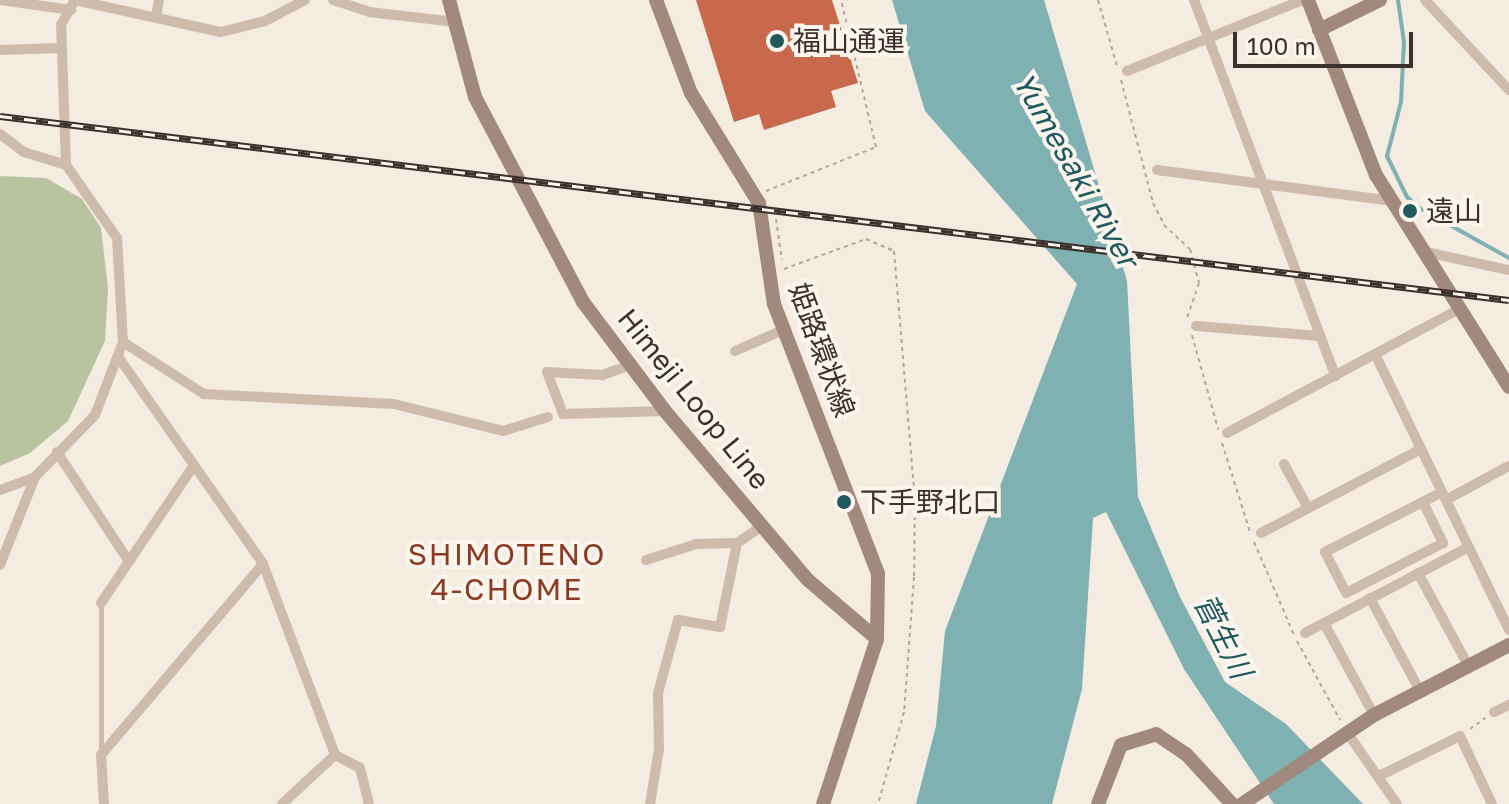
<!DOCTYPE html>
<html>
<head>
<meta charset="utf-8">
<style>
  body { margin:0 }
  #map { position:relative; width:1509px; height:804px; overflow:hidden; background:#f4ebe1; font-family:"Golos Text","Noto Sans JP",sans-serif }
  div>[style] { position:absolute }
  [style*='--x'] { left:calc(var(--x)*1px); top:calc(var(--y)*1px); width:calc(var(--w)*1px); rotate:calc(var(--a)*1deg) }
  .green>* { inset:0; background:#b8c4a0 }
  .water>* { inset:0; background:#7fb0b2 }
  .stream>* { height:4px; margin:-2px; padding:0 2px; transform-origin:2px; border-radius:2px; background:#7fb0b2 }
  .building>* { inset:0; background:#c8694b }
  .path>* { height:2px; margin-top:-1px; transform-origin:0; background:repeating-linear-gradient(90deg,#b9a596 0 4px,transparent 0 8px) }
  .lane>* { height:5px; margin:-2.5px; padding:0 2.5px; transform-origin:2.5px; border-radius:2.5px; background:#cdbbac }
  .street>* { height:10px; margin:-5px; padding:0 5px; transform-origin:5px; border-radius:5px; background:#cdbbac }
  .secondary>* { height:14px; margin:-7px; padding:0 7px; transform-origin:7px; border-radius:7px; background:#a18a7d }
  .rail>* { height:7px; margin-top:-3.5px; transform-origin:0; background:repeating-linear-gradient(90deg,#fbf5ee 0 12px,#3b302b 0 24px); box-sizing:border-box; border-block:2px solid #3b302b }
  .dots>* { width:22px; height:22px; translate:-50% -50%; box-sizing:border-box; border:4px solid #fbf5ee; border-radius:50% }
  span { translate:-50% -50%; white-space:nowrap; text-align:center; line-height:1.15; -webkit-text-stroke:8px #fbf5ee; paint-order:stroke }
  .poi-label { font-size:28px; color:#3b302b }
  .left { translate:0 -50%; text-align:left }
  .street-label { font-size:28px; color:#3b302b }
  .water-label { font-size:30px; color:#1f5a5e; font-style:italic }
  .neighbourhood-label { font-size:30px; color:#8c3b22; letter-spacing:2px }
  .scale { position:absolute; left:1233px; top:32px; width:180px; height:36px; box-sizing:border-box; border:4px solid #3b302b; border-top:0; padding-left:10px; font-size:24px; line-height:28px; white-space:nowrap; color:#3b302b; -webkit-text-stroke:6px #fbf5ee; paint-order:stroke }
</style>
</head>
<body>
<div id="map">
  <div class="green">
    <div style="clip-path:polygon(0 176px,46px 178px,82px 199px,101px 228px,108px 288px,105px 341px,68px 421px,30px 453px,0 466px)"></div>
  </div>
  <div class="water">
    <div style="clip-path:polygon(892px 0,1044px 0,1127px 281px,1138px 497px,1180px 597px,1225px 682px,1286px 724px,1363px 804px,1274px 804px,1184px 669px,1106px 512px,1093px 518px,1082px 689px,1052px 804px,916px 804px,936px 726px,945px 631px,1077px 284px,925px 111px)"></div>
  </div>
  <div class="stream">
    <div style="--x:1398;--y:0;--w:42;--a:81.9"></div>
    <div style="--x:1404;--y:42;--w:60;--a:92.9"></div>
    <div style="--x:1401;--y:102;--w:56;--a:104.5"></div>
    <div style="--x:1387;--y:156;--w:46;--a:64"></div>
    <div style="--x:1407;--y:197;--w:18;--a:41"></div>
    <div style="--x:1421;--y:209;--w:101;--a:29.1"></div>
  </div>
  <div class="building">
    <div style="clip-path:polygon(696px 0,832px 0,858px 83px,831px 91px,836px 107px,764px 130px,759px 114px,734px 122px)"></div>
  </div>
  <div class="path">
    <div style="--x:1098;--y:0;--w:69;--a:73.9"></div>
    <div style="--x:1121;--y:80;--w:127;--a:75.4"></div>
    <div style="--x:1153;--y:203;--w:25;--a:63"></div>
    <div style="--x:1164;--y:225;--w:35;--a:43"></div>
    <div style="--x:1190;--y:249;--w:35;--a:75"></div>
    <div style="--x:1199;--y:283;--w:37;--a:109"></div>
    <div style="--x:766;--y:191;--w:118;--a:-21.8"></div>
    <div style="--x:876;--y:147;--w:151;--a:-103.4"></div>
    <div style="--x:776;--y:219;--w:41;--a:81.7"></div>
    <div style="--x:784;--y:269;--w:87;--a:-20.1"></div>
    <div style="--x:866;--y:239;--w:30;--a:23"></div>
    <div style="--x:894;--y:251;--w:250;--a:85.2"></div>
    <div style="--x:915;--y:500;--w:77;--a:90.7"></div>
    <div style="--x:914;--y:577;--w:135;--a:94.2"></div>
    <div style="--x:904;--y:712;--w:96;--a:105.8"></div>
    <div style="--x:1192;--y:335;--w:98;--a:74.5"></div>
    <div style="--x:1222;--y:443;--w:93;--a:72.5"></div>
    <div style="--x:1254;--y:542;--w:101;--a:66.7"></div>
    <div style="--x:1297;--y:641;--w:90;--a:61.4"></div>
    <div style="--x:1470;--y:729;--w:19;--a:-36"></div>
  </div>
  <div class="lane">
    <div style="--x:101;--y:753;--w:149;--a:-90"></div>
  </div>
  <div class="street">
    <div style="--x:0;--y:0;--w:72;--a:8"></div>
    <div style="--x:75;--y:0;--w:149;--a:12.4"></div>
    <div style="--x:221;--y:32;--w:45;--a:-14"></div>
    <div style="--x:265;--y:21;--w:45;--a:-27.7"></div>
    <div style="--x:333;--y:0;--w:38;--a:18"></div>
    <div style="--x:369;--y:12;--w:87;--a:6.6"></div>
    <div style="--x:1194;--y:0;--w:402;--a:69.4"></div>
    <div style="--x:1425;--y:0;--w:123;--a:47"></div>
    <div style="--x:156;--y:17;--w:17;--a:-80"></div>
    <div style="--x:0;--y:50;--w:60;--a:-1.9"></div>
    <div style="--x:1127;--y:71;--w:190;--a:-22"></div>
    <div style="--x:0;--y:134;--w:30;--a:37"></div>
    <div style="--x:24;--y:152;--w:44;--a:17.2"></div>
    <div style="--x:1157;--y:170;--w:236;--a:7.5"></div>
    <div style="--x:1421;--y:251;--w:90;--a:12.2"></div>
    <div style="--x:1196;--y:326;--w:124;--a:4.6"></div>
    <div style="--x:123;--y:342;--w:96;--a:32.7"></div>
    <div style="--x:204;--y:394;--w:190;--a:3"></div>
    <div style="--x:394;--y:404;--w:112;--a:13.9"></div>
    <div style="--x:503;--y:431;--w:47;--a:-17.3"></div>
    <div style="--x:735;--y:351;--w:52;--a:-23.6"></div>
    <div style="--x:1375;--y:354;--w:307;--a:64.1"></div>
    <div style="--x:119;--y:358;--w:251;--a:55"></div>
    <div style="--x:263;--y:564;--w:204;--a:69.3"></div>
    <div style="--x:335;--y:755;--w:28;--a:27"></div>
    <div style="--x:360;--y:768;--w:37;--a:76"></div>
    <div style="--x:630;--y:365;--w:30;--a:160"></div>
    <div style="--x:602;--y:375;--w:55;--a:-176.9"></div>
    <div style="--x:547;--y:372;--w:45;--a:69.1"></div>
    <div style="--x:563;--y:414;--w:102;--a:-1.7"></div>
    <div style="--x:1227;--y:433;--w:261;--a:-28.1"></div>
    <div style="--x:57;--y:452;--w:129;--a:56.7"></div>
    <div style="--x:1284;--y:464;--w:50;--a:61.4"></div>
    <div style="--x:0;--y:490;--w:37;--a:-20"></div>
    <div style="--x:35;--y:477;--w:86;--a:-45.9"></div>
    <div style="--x:95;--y:415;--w:78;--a:-69"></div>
    <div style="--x:123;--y:342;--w:104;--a:-93.3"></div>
    <div style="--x:117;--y:238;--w:89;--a:-124.9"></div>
    <div style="--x:66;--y:165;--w:140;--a:-92"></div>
    <div style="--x:61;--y:25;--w:29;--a:-61"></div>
    <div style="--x:1446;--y:500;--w:72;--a:-28.4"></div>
    <div style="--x:1423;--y:502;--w:46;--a:64"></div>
    <div style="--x:1443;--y:543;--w:109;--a:152.7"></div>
    <div style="--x:1346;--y:593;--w:46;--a:-117.1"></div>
    <div style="--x:1325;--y:552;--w:131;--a:-27.1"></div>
    <div style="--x:1261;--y:533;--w:181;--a:-27.7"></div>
    <div style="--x:646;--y:560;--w:52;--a:-17.7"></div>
    <div style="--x:696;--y:544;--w:41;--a:-1.4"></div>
    <div style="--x:0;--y:565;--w:95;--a:-68.3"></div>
    <div style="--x:1418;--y:573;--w:105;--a:61.5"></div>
    <div style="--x:1370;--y:598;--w:106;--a:61.7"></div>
    <div style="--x:101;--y:603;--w:163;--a:-56"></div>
    <div style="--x:1324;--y:623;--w:105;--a:61.5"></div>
    <div style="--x:1305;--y:633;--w:185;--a:-27.7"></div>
    <div style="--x:1494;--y:712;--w:17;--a:-25"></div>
    <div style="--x:1346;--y:731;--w:89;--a:55.1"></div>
    <div style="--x:1379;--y:776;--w:90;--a:-26.3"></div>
    <div style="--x:1460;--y:736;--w:75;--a:64.8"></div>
    <div style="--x:104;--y:804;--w:49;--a:-93.5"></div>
    <div style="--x:101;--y:755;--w:250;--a:-49.7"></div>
    <div style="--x:282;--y:804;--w:72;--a:-42.8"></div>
    <div style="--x:650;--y:804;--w:56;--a:-80.7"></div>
    <div style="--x:659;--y:749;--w:56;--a:-91"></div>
    <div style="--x:658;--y:693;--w:76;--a:-74.7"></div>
    <div style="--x:678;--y:620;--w:43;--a:9.5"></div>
    <div style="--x:720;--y:627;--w:86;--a:-78.6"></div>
    <div style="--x:737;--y:543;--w:30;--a:-34"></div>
  </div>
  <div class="secondary">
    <div style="--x:449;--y:0;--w:100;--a:75"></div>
    <div style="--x:475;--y:97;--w:232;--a:62.2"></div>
    <div style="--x:583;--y:302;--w:136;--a:53"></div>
    <div style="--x:665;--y:411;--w:221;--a:49.8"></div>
    <div style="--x:808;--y:580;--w:91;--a:40.5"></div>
    <div style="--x:656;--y:0;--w:99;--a:69.4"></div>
    <div style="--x:691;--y:93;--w:129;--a:58.3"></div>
    <div style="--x:759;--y:203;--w:102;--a:81.6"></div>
    <div style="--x:774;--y:304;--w:289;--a:68.9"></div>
    <div style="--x:878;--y:574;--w:65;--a:90.9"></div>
    <div style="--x:877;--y:639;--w:174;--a:108.1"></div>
    <div style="--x:1308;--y:0;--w:188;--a:68.8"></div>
    <div style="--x:1376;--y:175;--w:250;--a:57.9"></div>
    <div style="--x:1319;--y:30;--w:68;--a:-26.2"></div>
    <div style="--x:1098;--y:804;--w:63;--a:-68.7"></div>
    <div style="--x:1121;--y:745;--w:37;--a:-17"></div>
    <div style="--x:1156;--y:734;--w:36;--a:34"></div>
    <div style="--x:1186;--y:754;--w:68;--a:47.4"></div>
    <div style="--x:1242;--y:804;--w:159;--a:-34"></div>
    <div style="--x:1374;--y:715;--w:152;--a:-27.4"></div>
  </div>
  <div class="rail">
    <div style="--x:0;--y:116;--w:1520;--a:6.95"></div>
  </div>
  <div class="dots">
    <div style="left:777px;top:41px;background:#1f5a5e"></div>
    <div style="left:1410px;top:211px;background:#1f5a5e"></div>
    <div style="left:844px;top:502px;background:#1f5a5e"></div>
  </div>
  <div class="poi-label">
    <span class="left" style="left:793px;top:41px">福山通運</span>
    <span class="left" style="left:1426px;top:211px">遠山</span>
    <span class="left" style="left:860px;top:502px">下手野北口</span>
  </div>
  <div class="street-label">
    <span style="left:822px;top:350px;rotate:70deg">姫路環状線</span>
    <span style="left:694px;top:399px;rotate:51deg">Himeji Loop Line</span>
  </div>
  <div class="water-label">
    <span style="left:1076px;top:170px;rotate:60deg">Yumesaki River</span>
    <span style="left:1223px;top:636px;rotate:63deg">菅生川</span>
  </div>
  <div class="neighbourhood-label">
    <span style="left:507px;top:571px">SHIMOTENO<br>4-CHOME</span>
  </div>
  <div class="scale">100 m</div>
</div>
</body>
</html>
